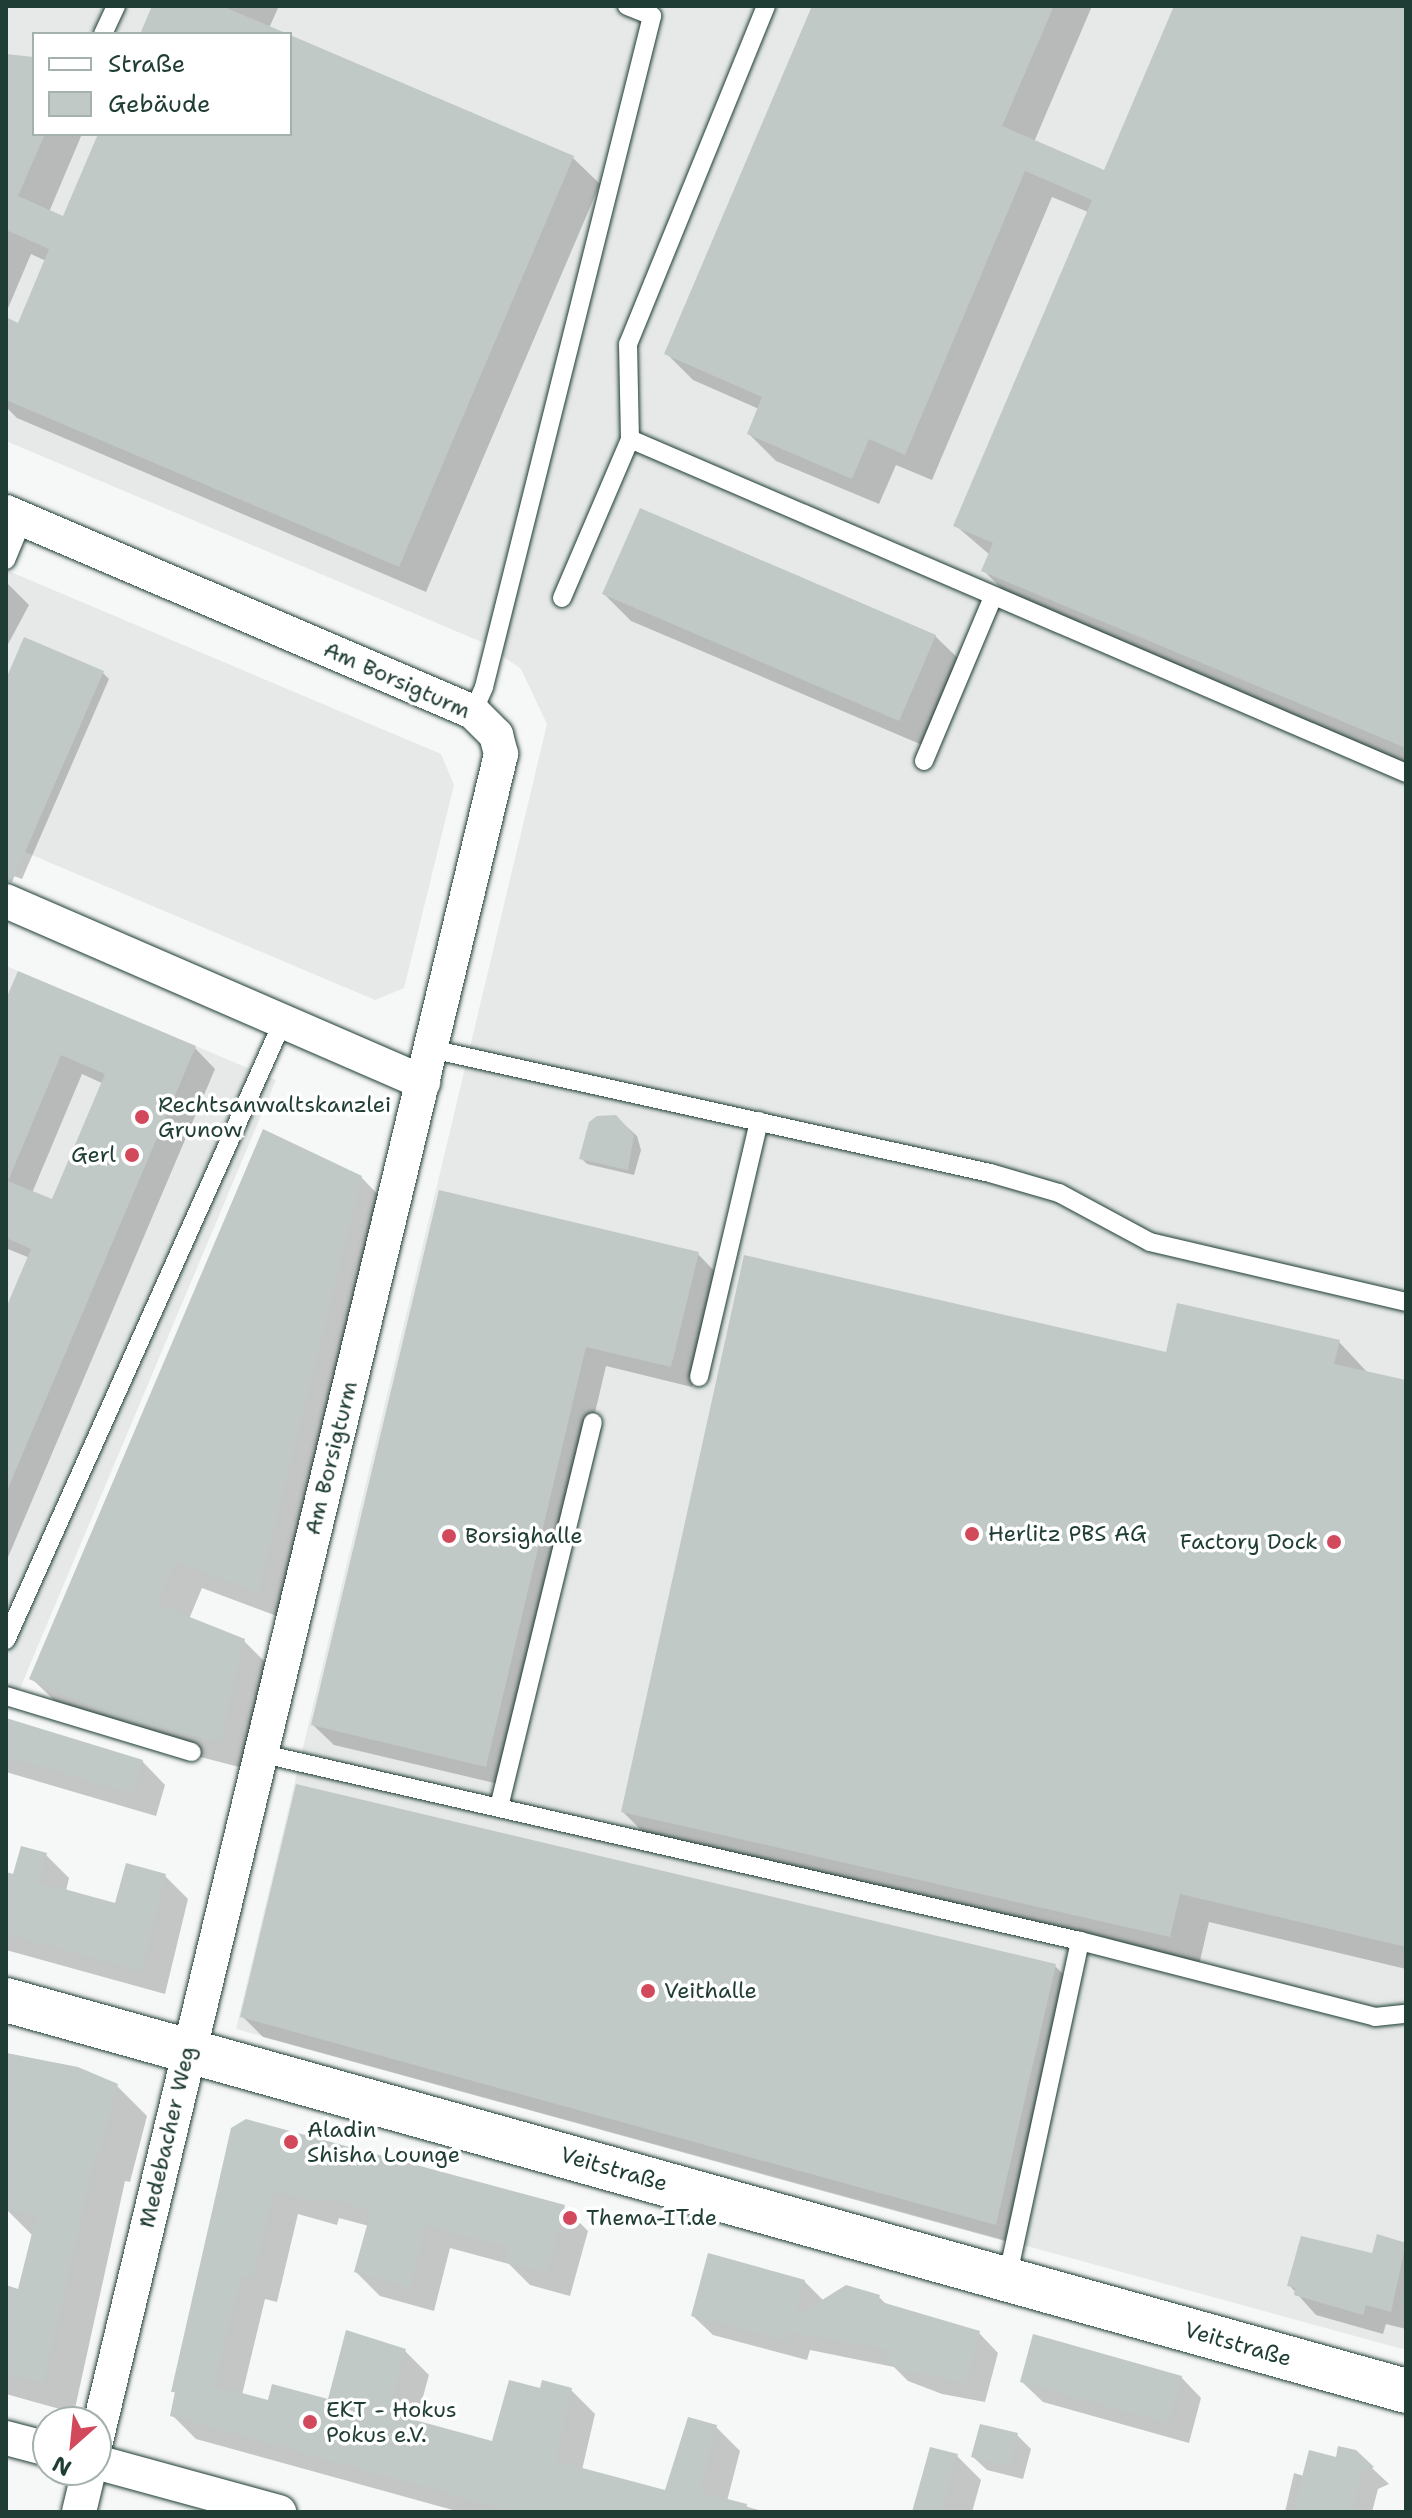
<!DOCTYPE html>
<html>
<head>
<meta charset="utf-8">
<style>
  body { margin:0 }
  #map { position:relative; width:1412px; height:2518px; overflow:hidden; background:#f6f7f7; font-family:"Shantell Sans",sans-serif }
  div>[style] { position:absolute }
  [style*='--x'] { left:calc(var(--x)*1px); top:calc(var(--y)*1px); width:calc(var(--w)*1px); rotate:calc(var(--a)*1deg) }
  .built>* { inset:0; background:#e6e9e8 }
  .shadow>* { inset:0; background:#0003 }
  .building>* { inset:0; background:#c0c9c6 }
  .roads { filter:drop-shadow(0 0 2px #1f3d34) drop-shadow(0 0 2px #1f3d34) }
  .lane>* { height:18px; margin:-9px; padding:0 9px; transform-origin:9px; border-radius:9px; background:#fff }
  .street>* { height:34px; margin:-17px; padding:0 17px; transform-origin:17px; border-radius:17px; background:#fff }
  .secondary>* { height:44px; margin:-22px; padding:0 22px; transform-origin:22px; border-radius:22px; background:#fff }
  .dots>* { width:22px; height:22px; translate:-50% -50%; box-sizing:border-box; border:4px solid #fff; border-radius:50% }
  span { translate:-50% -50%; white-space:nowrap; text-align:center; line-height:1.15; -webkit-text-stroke:7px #fff; paint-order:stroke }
  .street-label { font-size:22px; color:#1f3d34 }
  .poi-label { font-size:22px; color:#1f3d34 }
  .left { translate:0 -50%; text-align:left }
  .right { translate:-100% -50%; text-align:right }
  .frame { position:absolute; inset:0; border:8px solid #1f3d34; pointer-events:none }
  .legend { position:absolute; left:32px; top:32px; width:260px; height:104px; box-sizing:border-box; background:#fff; border:2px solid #a5b1ae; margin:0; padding:10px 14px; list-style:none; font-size:24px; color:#1f3d34 }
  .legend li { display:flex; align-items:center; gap:16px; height:40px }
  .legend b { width:40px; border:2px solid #a5b1ae }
  .north { position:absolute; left:32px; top:2406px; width:80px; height:80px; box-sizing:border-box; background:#fff; border:2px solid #a5b1ae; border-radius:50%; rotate:207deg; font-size:22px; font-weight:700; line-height:32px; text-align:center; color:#1f3d34 }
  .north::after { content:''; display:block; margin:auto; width:28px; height:36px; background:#d1495b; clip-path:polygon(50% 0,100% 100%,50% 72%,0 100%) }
</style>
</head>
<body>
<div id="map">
  <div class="built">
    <div style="clip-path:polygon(evenodd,6px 6px,1406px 6px,1406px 2350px,236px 2029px,547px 724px,521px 669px,484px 643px,6px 441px,6px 6px,34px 34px,290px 34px,290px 134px,34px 134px,34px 34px)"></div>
    <div style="clip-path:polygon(6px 570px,441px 754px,454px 785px,404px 988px,375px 1000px,6px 844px)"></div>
    <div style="clip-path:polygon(6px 966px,276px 1080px,13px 1705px,6px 1703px)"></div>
  </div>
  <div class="shadow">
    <div style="clip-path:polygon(155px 6px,279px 6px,269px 28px,283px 34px,143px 34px)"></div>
    <div style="clip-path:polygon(814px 6px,1092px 6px,1034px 142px,1105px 172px,1176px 6px,1406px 6px,1406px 763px,1010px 597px,983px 570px,990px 555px,955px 525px,1088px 212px,1052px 197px,932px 480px,896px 465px,879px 504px,776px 461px,749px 434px,759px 409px,693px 380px,666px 353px)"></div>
    <div style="clip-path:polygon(290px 37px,573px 158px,600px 184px,426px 592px,17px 418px,6px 407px,6px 319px,19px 325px,46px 261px,31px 254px,6px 313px,6px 56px,34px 59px,34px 134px,82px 134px,49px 212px,64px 219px,100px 134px,290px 134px)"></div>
    <div style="clip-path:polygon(6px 582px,29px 605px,6px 648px)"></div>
    <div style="clip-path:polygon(604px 594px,935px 636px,963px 663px,927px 747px,631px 621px)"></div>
    <div style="clip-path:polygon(102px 672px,109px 679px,22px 879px,6px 873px,6px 684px)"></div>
    <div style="clip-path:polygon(evenodd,6px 1004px,195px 1048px,215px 1069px,6px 1562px,6px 1313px,30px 1258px,8px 1249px,6px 1253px,6px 1004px,82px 1074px,104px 1084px,53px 1202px,32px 1193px,82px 1074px)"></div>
    <div style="clip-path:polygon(616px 1117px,637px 1136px,641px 1150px,634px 1175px,587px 1164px,581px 1158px,587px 1130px,598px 1118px)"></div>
    <div style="clip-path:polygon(361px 1177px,388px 1205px,285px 1619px,202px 1588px,189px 1619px,244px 1641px,271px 1668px,247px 1769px,142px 1742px,59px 1705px,31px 1678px)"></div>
    <div style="clip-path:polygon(440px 1192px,698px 1254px,718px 1275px,692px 1387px,606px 1366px,507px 1786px,334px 1745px,313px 1725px)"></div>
    <div style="clip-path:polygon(1339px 1342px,1368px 1373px,1406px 1382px,1406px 1969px,1209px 1922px,1199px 1965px,652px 1841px,623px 1812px,1167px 1354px)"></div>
    <div style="clip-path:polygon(6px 1719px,142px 1761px,165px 1785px,156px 1816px,6px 1772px)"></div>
    <div style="clip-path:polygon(46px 1855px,69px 1878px,66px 1891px,116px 1906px,165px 1876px,188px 1899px,165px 1994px,6px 1950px,6px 1874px,14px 1877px)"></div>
    <div style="clip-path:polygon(1055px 1966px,1076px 1987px,1016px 2244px,263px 2037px,242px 2016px)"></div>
    <div style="clip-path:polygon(6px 2053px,77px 2068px,117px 2086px,147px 2116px,130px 2182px,125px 2181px,74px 2413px,6px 2394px,6px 2295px,19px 2292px,33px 2236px,6px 2209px)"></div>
    <div style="clip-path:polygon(233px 2129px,564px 2207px,588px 2231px,570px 2296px,530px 2285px,509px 2264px,450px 2248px,434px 2311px,380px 2296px,356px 2272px,369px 2226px,339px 2218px,337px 2225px,298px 2214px,277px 2302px,265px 2299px,242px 2395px,270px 2402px,329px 2401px,405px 2351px,429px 2375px,416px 2422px,494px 2443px,542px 2391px,571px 2390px,595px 2414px,582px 2470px,667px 2492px,716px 2427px,740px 2451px,727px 2501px,766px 2512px,460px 2512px,196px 2439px,172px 2415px,177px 2395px,173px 2391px)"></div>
    <div style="clip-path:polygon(1406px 2246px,1406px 2329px,1386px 2324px,1383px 2334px,1316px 2315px,1289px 2285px)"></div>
    <div style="clip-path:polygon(804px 2281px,824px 2301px,879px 2297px,888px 2306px,979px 2333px,998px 2353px,985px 2402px,942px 2394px,908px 2381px,894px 2367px,810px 2350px,807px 2360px,713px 2335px,693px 2316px)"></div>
    <div style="clip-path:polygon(1181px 2377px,1201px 2398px,1189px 2443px,1043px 2402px,1022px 2382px)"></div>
    <div style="clip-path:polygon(1017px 2435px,1031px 2449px,1023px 2479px,987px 2470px,973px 2457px)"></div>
    <div style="clip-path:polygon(1355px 2452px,1389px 2484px,1378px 2489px,1372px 2512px,1285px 2512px,1294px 2473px,1304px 2476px)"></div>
    <div style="clip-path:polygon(957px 2456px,981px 2480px,972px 2512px,914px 2512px)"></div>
  </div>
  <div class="building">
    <div style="clip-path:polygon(152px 6px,222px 6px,288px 34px,140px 34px)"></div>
    <div style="clip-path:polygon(812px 6px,1054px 6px,1002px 126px,1104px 170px,1174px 6px,1406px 6px,1406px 748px,981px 571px,993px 543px,953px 526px,1092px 200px,1025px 171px,905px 455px,869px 439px,852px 479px,747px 434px,762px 397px,664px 354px)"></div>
    <div style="clip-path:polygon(290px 35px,574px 156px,399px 567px,6px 400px,6px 317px,18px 323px,49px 249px,6px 230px,6px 54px,34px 57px,34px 134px,45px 134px,18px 196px,63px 216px,98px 134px,290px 134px)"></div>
    <div style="clip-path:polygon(640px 508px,936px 635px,899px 721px,602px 594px)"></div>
    <div style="clip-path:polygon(24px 637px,104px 671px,12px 882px,6px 881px,6px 679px)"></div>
    <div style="clip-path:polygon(evenodd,18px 971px,196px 1046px,6px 1493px,6px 1308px,31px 1249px,6px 1238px,6px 999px,18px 971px,61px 1055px,105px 1074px,52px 1199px,8px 1181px,61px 1055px)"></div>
    <div style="clip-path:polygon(616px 1115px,634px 1135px,628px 1170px,579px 1159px,589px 1122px,597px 1116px)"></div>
    <div style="clip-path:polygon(263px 1129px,362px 1176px,258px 1593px,175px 1562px,157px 1604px,245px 1639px,220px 1743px,113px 1716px,29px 1679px)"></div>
    <div style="clip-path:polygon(439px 1190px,699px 1252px,671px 1367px,586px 1347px,486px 1767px,311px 1725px)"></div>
    <div style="clip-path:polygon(744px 1255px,1166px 1352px,1177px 1303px,1340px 1340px,1334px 1364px,1406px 1380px,1406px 1947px,1180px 1894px,1170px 1937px,621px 1812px)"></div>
    <div style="clip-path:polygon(6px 1718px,143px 1760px,133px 1794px,6px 1757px)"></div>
    <div style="clip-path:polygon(296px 1784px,1056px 1964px,996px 2225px,240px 2017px)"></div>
    <div style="clip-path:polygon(21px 1846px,47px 1853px,39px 1882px,115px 1903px,126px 1863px,166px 1874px,142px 1972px,6px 1934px,6px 1872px,13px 1874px)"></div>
    <div style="clip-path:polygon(6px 2053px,78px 2067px,118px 2084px,100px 2154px,96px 2153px,44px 2384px,6px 2373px,6px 2285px,18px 2289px,36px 2217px,6px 2209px)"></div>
    <div style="clip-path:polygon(246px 2119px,565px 2205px,547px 2273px,504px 2262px,507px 2247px,426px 2226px,410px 2288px,354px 2272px,371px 2211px,316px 2196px,314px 2203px,274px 2192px,253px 2279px,241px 2277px,215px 2386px,268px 2400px,272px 2384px,328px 2399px,346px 2330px,406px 2349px,389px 2413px,492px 2441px,509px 2380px,540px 2388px,542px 2380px,572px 2388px,556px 2461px,665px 2490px,688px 2417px,717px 2425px,700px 2492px,747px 2504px,746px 2512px,513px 2512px,170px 2416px,175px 2392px,171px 2392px,231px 2128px)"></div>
    <div style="clip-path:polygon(1377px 2234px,1406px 2243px,1391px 2312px,1366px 2305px,1363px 2315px,1294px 2295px,1295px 2288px,1287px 2286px,1301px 2236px,1372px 2253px)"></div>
    <div style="clip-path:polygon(708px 2253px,805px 2280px,795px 2317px,846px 2285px,880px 2295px,878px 2301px,980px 2331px,966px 2383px,905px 2371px,886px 2362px,889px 2351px,791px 2332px,788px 2342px,691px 2316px)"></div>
    <div style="clip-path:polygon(1033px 2334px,1182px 2376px,1169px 2424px,1020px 2382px)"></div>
    <div style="clip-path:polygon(980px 2424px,1018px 2433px,1010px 2467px,971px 2457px)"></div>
    <div style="clip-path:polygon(1338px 2446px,1356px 2450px,1374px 2467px,1362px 2472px,1352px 2512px,1293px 2512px,1309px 2450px,1336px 2457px)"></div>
    <div style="clip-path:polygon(930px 2447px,958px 2454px,941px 2512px,912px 2512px)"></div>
  </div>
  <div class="roads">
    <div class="lane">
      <div style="--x:766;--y:6;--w:365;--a:112.2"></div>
      <div style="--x:628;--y:344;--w:95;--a:88.8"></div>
      <div style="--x:630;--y:439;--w:845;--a:23.29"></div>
      <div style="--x:103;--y:34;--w:31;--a:-65"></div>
      <div style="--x:6;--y:560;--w:44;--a:-67.5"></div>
      <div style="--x:562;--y:598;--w:173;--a:-66.8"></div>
      <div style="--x:473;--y:712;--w:27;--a:-66"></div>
      <div style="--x:484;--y:687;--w:692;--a:-75.94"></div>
      <div style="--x:652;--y:16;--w:27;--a:-158"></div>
      <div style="--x:924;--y:761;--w:178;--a:-67.2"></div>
      <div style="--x:431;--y:1049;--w:573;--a:12.51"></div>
      <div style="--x:990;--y:1173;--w:72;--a:16.2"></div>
      <div style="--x:1059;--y:1193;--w:103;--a:28.3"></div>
      <div style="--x:1150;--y:1242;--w:263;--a:13.2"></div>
      <div style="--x:699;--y:1377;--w:263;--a:-76.8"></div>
      <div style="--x:6;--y:1640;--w:678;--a:-65.89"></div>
      <div style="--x:6;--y:1696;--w:194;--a:16.8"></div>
      <div style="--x:259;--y:1753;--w:842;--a:12.9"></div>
      <div style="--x:1080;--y:1941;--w:305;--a:14.4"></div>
      <div style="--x:1375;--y:2017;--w:31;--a:-6"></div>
      <div style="--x:499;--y:1807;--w:396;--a:-76.3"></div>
      <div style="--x:1007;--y:2279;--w:346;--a:-77.8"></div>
    </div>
    <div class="street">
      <div style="--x:6;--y:512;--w:508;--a:23.18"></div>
      <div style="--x:473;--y:712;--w:33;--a:45"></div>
      <div style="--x:496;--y:735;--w:20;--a:75"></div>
      <div style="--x:501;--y:754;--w:1735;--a:103.5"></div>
      <div style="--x:6;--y:901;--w:455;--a:23.5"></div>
      <div style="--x:6;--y:2438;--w:43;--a:14.7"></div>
      <div style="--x:96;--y:2462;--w:190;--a:15.3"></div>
      <div style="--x:79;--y:2512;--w:43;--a:-76.6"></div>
    </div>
    <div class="secondary">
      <div style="--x:6;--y:2000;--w:1454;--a:15.6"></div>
    </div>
  </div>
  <div class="dots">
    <div style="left:142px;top:1117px;background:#d1495b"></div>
    <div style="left:132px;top:1155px;background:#d1495b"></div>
    <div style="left:972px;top:1534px;background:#d1495b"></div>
    <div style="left:449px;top:1536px;background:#d1495b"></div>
    <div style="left:1334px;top:1542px;background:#d1495b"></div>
    <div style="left:648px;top:1991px;background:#d1495b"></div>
    <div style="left:291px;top:2142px;background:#d1495b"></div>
    <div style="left:570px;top:2218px;background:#d1495b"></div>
    <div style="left:310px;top:2422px;background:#d1495b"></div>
  </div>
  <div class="street-label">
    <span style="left:397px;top:680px;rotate:24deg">Am Borsigturm</span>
    <span style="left:331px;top:1458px;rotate:-76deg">Am Borsigturm</span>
    <span style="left:167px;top:2137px;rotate:-77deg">Medebacher Weg</span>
    <span style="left:614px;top:2169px;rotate:16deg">Veitstraße</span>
    <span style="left:1238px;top:2344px;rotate:16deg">Veitstraße</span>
  </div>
  <div class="poi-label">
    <span class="left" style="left:158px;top:1117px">Rechtsanwaltskanzlei<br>Grunow</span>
    <span class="right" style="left:116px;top:1155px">Gerl</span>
    <span class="left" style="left:988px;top:1534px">Herlitz PBS AG</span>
    <span class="left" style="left:465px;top:1536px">Borsighalle</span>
    <span class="right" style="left:1318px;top:1542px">Factory Dock</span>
    <span class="left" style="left:664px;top:1991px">Veithalle</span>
    <span class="left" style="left:307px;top:2142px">Aladin<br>Shisha Lounge</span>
    <span class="left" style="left:586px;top:2218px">Thema-IT.de</span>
    <span class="left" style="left:326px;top:2422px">EKT - Hokus<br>Pokus e.V.</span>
  </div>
  <div class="frame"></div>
  <ul class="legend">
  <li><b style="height:10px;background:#fff"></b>Straße</li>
  <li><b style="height:22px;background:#c0c9c6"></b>Gebäude</li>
  </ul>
  <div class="north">N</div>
</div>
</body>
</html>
